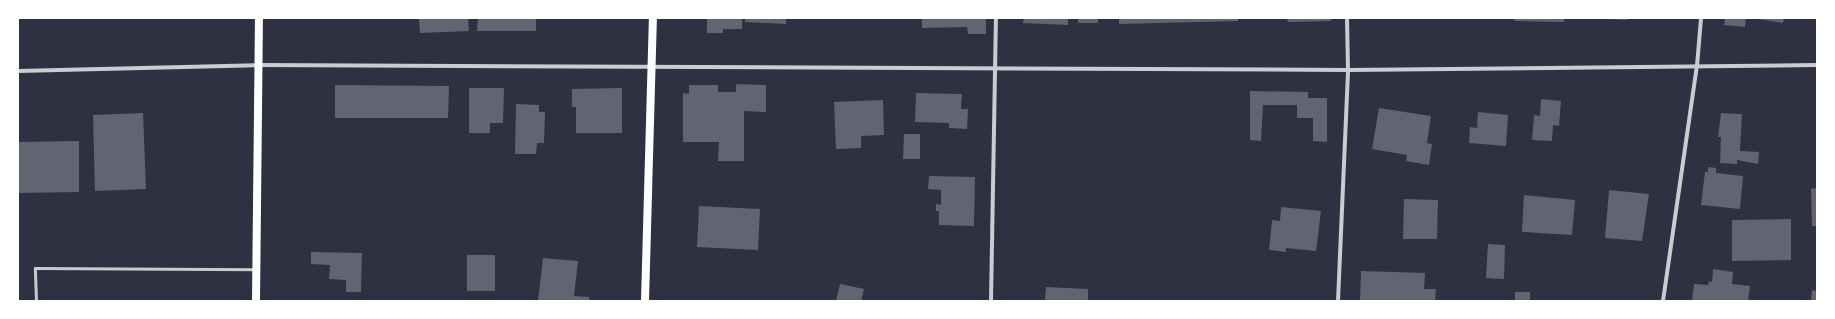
<!DOCTYPE html>
<html>
<head>
<meta charset="utf-8">
<style>
  body { margin:0 }
  #map { position:relative; width:1835px; height:319px; overflow:hidden; background:#2d3142; font-family:"Sofia Sans Condensed",sans-serif }
  div>[style] { position:absolute }
  [style*='--x'] { left:calc(var(--x)*1px); top:calc(var(--y)*1px); width:calc(var(--w)*1px); rotate:calc(var(--a)*1deg) }
  .building>* { inset:0; background:#626471 }
  .service>* { height:3px; margin:-1.5px; padding:0 1.5px; transform-origin:1.5px; border-radius:1.5px; background:#caccd0 }
  .minor>* { height:4px; margin:-2px; padding:0 2px; transform-origin:2px; border-radius:2px; background:#caccd0 }
  .secondary>* { height:8px; margin:-4px; padding:0 4px; transform-origin:4px; border-radius:4px; background:#fff }
  span { translate:-50% -50%; white-space:nowrap; text-align:center; line-height:1.15; -webkit-text-stroke:4px #fff; paint-order:stroke }
  .frame { position:absolute; inset:0; border:19px solid #fff; pointer-events:none }
</style>
</head>
<body>
<div id="map">
  <div class="building">
    <div style="clip-path:polygon(419px 18px,468px 18px,469px 31px,420px 33px)"></div>
    <div style="clip-path:polygon(478px 18px,536px 18px,536px 31px,477px 31px)"></div>
    <div style="clip-path:polygon(707px 18px,742px 18px,742px 29px,723px 29px,723px 33px,707px 33px)"></div>
    <div style="clip-path:polygon(745px 18px,786px 18px,786px 24px,745px 22px)"></div>
    <div style="clip-path:polygon(922px 18px,986px 18px,986px 34px,968px 34px,967px 27px,922px 28px)"></div>
    <div style="clip-path:polygon(1024px 18px,1068px 18px,1068px 25px,1023px 23px)"></div>
    <div style="clip-path:polygon(1078px 18px,1098px 18px,1098px 23px,1078px 23px)"></div>
    <div style="clip-path:polygon(1119px 18px,1238px 18px,1238px 21px,1119px 24px)"></div>
    <div style="clip-path:polygon(1287px 18px,1331px 18px,1331px 21px,1288px 22px)"></div>
    <div style="clip-path:polygon(1515px 18px,1564px 18px,1564px 22px,1514px 21px)"></div>
    <div style="clip-path:polygon(1608px 18px,1627px 18px,1627px 20px,1608px 19px)"></div>
    <div style="clip-path:polygon(1725px 18px,1746px 18px,1745px 27px,1724px 25px)"></div>
    <div style="clip-path:polygon(1751px 18px,1784px 18px,1783px 23px)"></div>
    <div style="clip-path:polygon(736px 84px,766px 85px,766px 112px,744px 111px,744px 161px,718px 161px,719px 142px,683px 142px,683px 93px,689px 94px,689px 85px,718px 85px,718px 92px,736px 92px)"></div>
    <div style="clip-path:polygon(335px 85px,449px 86px,448px 118px,335px 118px)"></div>
    <div style="clip-path:polygon(469px 88px,504px 88px,503px 123px,490px 123px,490px 133px,469px 133px)"></div>
    <div style="clip-path:polygon(622px 88px,622px 133px,576px 133px,576px 107px,572px 107px,572px 89px)"></div>
    <div style="clip-path:polygon(1250px 91px,1308px 92px,1308px 98px,1327px 98px,1327px 142px,1313px 141px,1313px 118px,1297px 118px,1297px 105px,1263px 105px,1261px 141px,1250px 140px)"></div>
    <div style="clip-path:polygon(916px 93px,962px 94px,961px 109px,968px 109px,967px 129px,949px 128px,949px 123px,915px 122px)"></div>
    <div style="clip-path:polygon(1541px 99px,1561px 101px,1559px 126px,1553px 125px,1552px 141px,1532px 140px,1534px 115px,1540px 116px)"></div>
    <div style="clip-path:polygon(883px 100px,884px 135px,861px 136px,861px 148px,836px 149px,834px 102px)"></div>
    <div style="clip-path:polygon(516px 104px,539px 105px,539px 112px,545px 112px,544px 143px,537px 143px,536px 154px,515px 154px)"></div>
    <div style="clip-path:polygon(1379px 108px,1431px 116px,1427px 143px,1432px 144px,1429px 165px,1406px 161px,1407px 155px,1372px 149px)"></div>
    <div style="clip-path:polygon(1478px 112px,1508px 115px,1506px 146px,1469px 143px,1470px 127px,1477px 128px)"></div>
    <div style="clip-path:polygon(143px 113px,146px 189px,95px 191px,93px 115px)"></div>
    <div style="clip-path:polygon(1721px 113px,1742px 114px,1740px 151px,1759px 152px,1758px 164px,1737px 160px,1737px 164px,1720px 163px,1721px 137px,1718px 137px)"></div>
    <div style="clip-path:polygon(904px 134px,920px 134px,920px 159px,903px 159px)"></div>
    <div style="clip-path:polygon(79px 141px,79px 192px,18px 193px,18px 142px)"></div>
    <div style="clip-path:polygon(1708px 167px,1716px 168px,1716px 173px,1743px 176px,1740px 209px,1701px 205px,1705px 172px,1708px 172px)"></div>
    <div style="clip-path:polygon(929px 176px,975px 177px,974px 226px,939px 225px,939px 211px,936px 211px,936px 204px,941px 205px,941px 190px,928px 189px)"></div>
    <div style="clip-path:polygon(1817px 188px,1817px 226px,1812px 226px,1811px 189px)"></div>
    <div style="clip-path:polygon(1609px 190px,1649px 194px,1642px 241px,1605px 238px)"></div>
    <div style="clip-path:polygon(1524px 195px,1575px 200px,1572px 235px,1522px 232px)"></div>
    <div style="clip-path:polygon(1404px 199px,1438px 200px,1437px 239px,1403px 239px)"></div>
    <div style="clip-path:polygon(699px 206px,760px 209px,758px 250px,697px 247px)"></div>
    <div style="clip-path:polygon(1281px 207px,1321px 211px,1316px 251px,1286px 248px,1286px 252px,1269px 250px,1272px 220px,1280px 221px)"></div>
    <div style="clip-path:polygon(1791px 219px,1791px 260px,1732px 261px,1732px 220px)"></div>
    <div style="clip-path:polygon(1488px 244px,1505px 245px,1504px 279px,1486px 278px)"></div>
    <div style="clip-path:polygon(311px 252px,362px 253px,361px 292px,346px 292px,346px 280px,329px 279px,330px 265px,311px 264px)"></div>
    <div style="clip-path:polygon(467px 255px,495px 255px,495px 291px,467px 291px)"></div>
    <div style="clip-path:polygon(543px 258px,578px 261px,574px 296px,589px 297px,589px 301px,538px 301px)"></div>
    <div style="clip-path:polygon(1713px 269px,1733px 272px,1732px 284px,1750px 286px,1748px 301px,1692px 301px,1694px 284px,1708px 285px,1709px 281px,1712px 282px)"></div>
    <div style="clip-path:polygon(1361px 271px,1425px 273px,1424px 289px,1436px 289px,1435px 301px,1360px 301px)"></div>
    <div style="clip-path:polygon(840px 284px,864px 289px,861px 301px,836px 301px)"></div>
    <div style="clip-path:polygon(1046px 287px,1088px 289px,1088px 301px,1045px 301px)"></div>
    <div style="clip-path:polygon(1812px 290px,1817px 291px,1817px 301px,1811px 301px)"></div>
    <div style="clip-path:polygon(1515px 292px,1530px 292px,1530px 301px,1515px 301px)"></div>
  </div>
  <div class="service">
    <div style="--x:36;--y:301;--w:33;--a:-92"></div>
    <div style="--x:35;--y:268;--w:221;--a:0.3"></div>
  </div>
  <div class="minor">
    <div style="--x:18;--y:71;--w:241;--a:-1.4"></div>
    <div style="--x:259;--y:65;--w:1089;--a:0.26"></div>
    <div style="--x:1348;--y:70;--w:469;--a:-0.6"></div>
    <div style="--x:991;--y:301;--w:283;--a:-89"></div>
    <div style="--x:1338;--y:301;--w:231;--a:-87.5"></div>
    <div style="--x:1348;--y:70;--w:52;--a:-91.1"></div>
    <div style="--x:1663;--y:301;--w:237;--a:-81.8"></div>
    <div style="--x:1697;--y:66;--w:48;--a:-85.2"></div>
  </div>
  <div class="secondary">
    <div style="--x:256;--y:301;--w:283;--a:-89.4"></div>
    <div style="--x:645;--y:301;--w:283;--a:-88.4"></div>
  </div>
  <div class="frame"></div>
</div>
</body>
</html>
